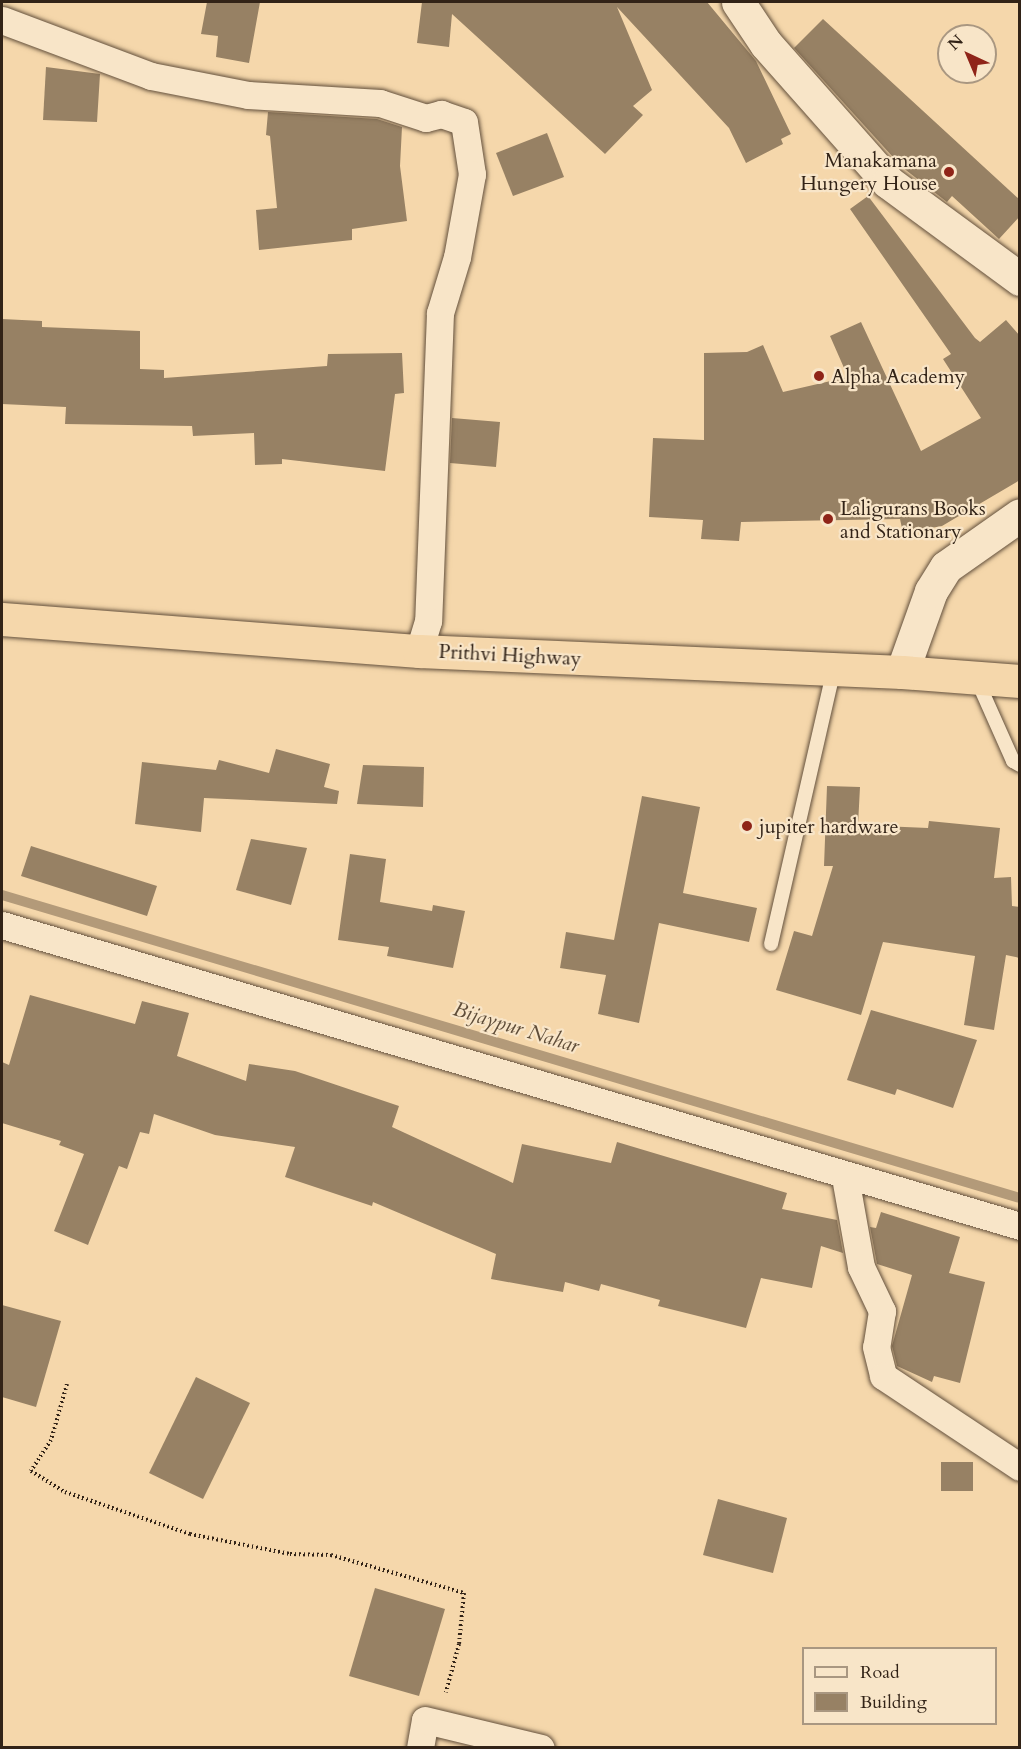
<!DOCTYPE html>
<html>
<head>
<meta charset="utf-8">
<style>
  body { margin:0 }
  #map { position:relative; width:1021px; height:1749px; overflow:hidden; background:#f5d7ab; font-family:Cardo,serif }
  div>[style] { position:absolute }
  [style*='--x'] { left:calc(var(--x)*1px); top:calc(var(--y)*1px); width:calc(var(--w)*1px); rotate:calc(var(--a)*1deg) }
  .stream>* { height:10px; margin:-5px; padding:0 5px; transform-origin:5px; border-radius:5px; background:#b39a79 }
  .building>* { inset:0; background:#978164 }
  .path>* { height:4px; margin-top:-2px; transform-origin:0; background:repeating-linear-gradient(90deg,#322317 0 1.5px,transparent 0 4.5px) }
  .roads { filter:drop-shadow(0 0 2px #63503c) drop-shadow(0 0 2px #63503c) }
  .lane>* { height:14px; margin:-7px; padding:0 7px; transform-origin:7px; border-radius:7px; background:#f8e5c8 }
  .street>* { height:27px; margin:-13.5px; padding:0 13.5px; transform-origin:13.5px; border-radius:13.5px; background:#f8e5c8 }
  .secondary>* { height:33px; margin:-16.5px; padding:0 16.5px; transform-origin:16.5px; border-radius:16.5px; background:#f8e5c8 }
  .highway>* { height:33px; margin:-16.5px; padding:0 16.5px; transform-origin:16.5px; border-radius:16.5px; background:#f5d7ab }
  .dots>* { width:16px; height:16px; translate:-50% -50%; box-sizing:border-box; border:3px solid #f8e5c8; border-radius:50% }
  span { translate:-50% -50%; white-space:nowrap; text-align:center; line-height:1.15; -webkit-text-stroke:4.5px #f8e5c8; paint-order:stroke }
  .poi-label { font-size:20px; color:#322317 }
  .right { translate:-100% -50%; text-align:right }
  .left { translate:0 -50%; text-align:left }
  .street-label { font-size:20px; color:#322317 }
  .water-label { font-size:21px; color:#5f4d39; font-style:italic }
  .frame { position:absolute; inset:0; border:3px solid #322317; pointer-events:none }
  .legend { position:absolute; left:802px; top:1647px; width:195px; height:78px; box-sizing:border-box; background:#f8e5c8; border:2px solid #a99781; margin:0; padding:8px 10px; list-style:none; font-size:18px; color:#322317 }
  .legend li { display:flex; align-items:center; gap:12px; height:30px }
  .legend b { width:30px; border:2px solid #a99781 }
  .north { position:absolute; left:937px; top:24px; width:60px; height:60px; box-sizing:border-box; background:#f8e5c8; border:2px solid #a99781; border-radius:50%; rotate:316deg; font-size:16px; font-weight:700; line-height:24px; text-align:center; color:#322317 }
  .north::after { content:''; display:block; margin:auto; width:21px; height:27px; background:#8f2418; clip-path:polygon(50% 0,100% 100%,50% 72%,0 100%) }
</style>
</head>
<body>
<div id="map">
  <div class="stream">
    <div style="--x:2;--y:895;--w:1062;--a:16.58"></div>
  </div>
  <div class="building">
    <div style="clip-path:polygon(207px 2px,260px 2px,249px 63px,216px 57px,218px 36px,201px 34px)"></div>
    <div style="clip-path:polygon(422px 2px,707px 2px,756px 61px,791px 134px,781px 139px,783px 144px,746px 163px,729px 128px,617px 7px,652px 90px,633px 106px,643px 115px,605px 154px,452px 14px,449px 47px,417px 43px)"></div>
    <div style="clip-path:polygon(823px 19px,1020px 200px,1020px 216px,999px 239px,952px 196px,947px 202px,902px 167px,794px 48px)"></div>
    <div style="clip-path:polygon(46px 67px,100px 74px,97px 122px,43px 120px)"></div>
    <div style="clip-path:polygon(268px 112px,377px 119px,402px 127px,400px 166px,407px 221px,352px 229px,352px 240px,259px 250px,256px 210px,277px 208px,270px 136px,266px 135px)"></div>
    <div style="clip-path:polygon(547px 133px,564px 177px,513px 196px,496px 153px)"></div>
    <div style="clip-path:polygon(868px 196px,975px 338px,980px 342px,1006px 320px,1020px 336px,1020px 480px,942px 526px,903px 533px,900px 519px,741px 522px,739px 541px,701px 539px,703px 520px,649px 517px,653px 438px,704px 440px,704px 353px,747px 352px,763px 345px,783px 392px,848px 377px,830px 336px,861px 322px,921px 451px,981px 418px,943px 359px,951px 354px,850px 209px)"></div>
    <div style="clip-path:polygon(2px 319px,42px 321px,42px 327px,140px 331px,140px 369px,164px 370px,164px 378px,327px 366px,328px 354px,402px 353px,404px 393px,395px 394px,385px 471px,282px 459px,282px 464px,255px 465px,254px 433px,193px 436px,192px 426px,65px 424px,66px 407px,2px 404px)"></div>
    <div style="clip-path:polygon(452px 418px,500px 422px,496px 467px,450px 463px)"></div>
    <div style="clip-path:polygon(276px 749px,330px 764px,324px 787px,339px 791px,337px 804px,204px 798px,201px 832px,135px 824px,142px 762px,216px 770px,219px 760px,269px 773px)"></div>
    <div style="clip-path:polygon(363px 765px,424px 767px,423px 807px,357px 804px)"></div>
    <div style="clip-path:polygon(827px 786px,860px 787px,858px 825px,928px 828px,929px 821px,1000px 828px,994px 878px,1011px 877px,1012px 906px,1020px 907px,1020px 958px,1006px 955px,994px 1030px,964px 1025px,975px 956px,883px 942px,861px 1015px,776px 990px,794px 931px,812px 936px,833px 866px,824px 866px)"></div>
    <div style="clip-path:polygon(642px 796px,700px 807px,683px 893px,757px 908px,749px 942px,659px 923px,639px 1023px,598px 1014px,606px 975px,560px 968px,566px 932px,614px 940px)"></div>
    <div style="clip-path:polygon(251px 839px,307px 848px,291px 905px,236px 890px)"></div>
    <div style="clip-path:polygon(31px 846px,157px 886px,147px 916px,21px 876px)"></div>
    <div style="clip-path:polygon(350px 854px,386px 859px,380px 902px,432px 911px,433px 905px,465px 911px,453px 968px,387px 956px,389px 947px,338px 940px)"></div>
    <div style="clip-path:polygon(30px 995px,135px 1024px,142px 1001px,189px 1013px,177px 1056px,246px 1081px,249px 1064px,295px 1071px,399px 1106px,392px 1127px,513px 1183px,522px 1144px,611px 1163px,617px 1142px,787px 1193px,782px 1209px,837px 1220px,843px 1253px,821px 1246px,812px 1288px,761px 1278px,746px 1328px,658px 1306px,660px 1300px,601px 1284px,599px 1291px,565px 1282px,563px 1292px,491px 1279px,496px 1254px,373px 1202px,372px 1206px,285px 1177px,295px 1147px,215px 1135px,154px 1114px,149px 1134px,140px 1132px,127px 1169px,119px 1166px,88px 1245px,54px 1231px,84px 1154px,59px 1145px,61px 1141px,2px 1123px,2px 1062px,9px 1065px)"></div>
    <div style="clip-path:polygon(871px 1010px,977px 1040px,953px 1108px,897px 1089px,895px 1095px,847px 1080px)"></div>
    <div style="clip-path:polygon(881px 1212px,960px 1237px,949px 1273px,985px 1282px,960px 1383px,934px 1376px,932px 1382px,897px 1366px,892px 1346px,912px 1275px,877px 1264px,870px 1227px,876px 1228px)"></div>
    <div style="clip-path:polygon(2px 1305px,61px 1321px,36px 1407px,2px 1397px)"></div>
    <div style="clip-path:polygon(196px 1377px,250px 1403px,203px 1499px,149px 1473px)"></div>
    <div style="clip-path:polygon(941px 1462px,973px 1462px,973px 1491px,941px 1491px)"></div>
    <div style="clip-path:polygon(718px 1499px,787px 1518px,773px 1573px,703px 1555px)"></div>
    <div style="clip-path:polygon(375px 1588px,445px 1609px,419px 1696px,349px 1676px)"></div>
  </div>
  <div class="path">
    <div style="--x:67;--y:1384;--w:58;--a:105.9"></div>
    <div style="--x:51;--y:1440;--w:37;--a:123"></div>
    <div style="--x:31;--y:1471;--w:40;--a:32"></div>
    <div style="--x:65;--y:1492;--w:132;--a:18.6"></div>
    <div style="--x:190;--y:1534;--w:102;--a:11.3"></div>
    <div style="--x:290;--y:1554;--w:41;--a:1.4"></div>
    <div style="--x:331;--y:1555;--w:138;--a:15.9"></div>
    <div style="--x:464;--y:1593;--w:51;--a:95.6"></div>
    <div style="--x:459;--y:1644;--w:50;--a:105.2"></div>
  </div>
  <div class="roads">
    <div class="lane">
      <div style="--x:977;--y:680;--w:89;--a:66"></div>
      <div style="--x:1013;--y:761;--w:8;--a:30"></div>
      <div style="--x:771;--y:944;--w:282;--a:-77.1"></div>
    </div>
    <div class="street">
      <div style="--x:2;--y:20;--w:159;--a:20.6"></div>
      <div style="--x:151;--y:76;--w:99;--a:11.1"></div>
      <div style="--x:248;--y:95;--w:132;--a:3.5"></div>
      <div style="--x:380;--y:103;--w:48;--a:18.1"></div>
      <div style="--x:426;--y:118;--w:16;--a:-15"></div>
      <div style="--x:441;--y:114;--w:24;--a:19"></div>
      <div style="--x:464;--y:122;--w:53;--a:81.3"></div>
      <div style="--x:472;--y:174;--w:84;--a:100.2"></div>
      <div style="--x:457;--y:257;--w:59;--a:106.9"></div>
      <div style="--x:440;--y:313;--w:308;--a:92.2"></div>
      <div style="--x:428;--y:621;--w:31;--a:107"></div>
      <div style="--x:2;--y:925;--w:1062;--a:16.47"></div>
      <div style="--x:845;--y:1177;--w:91;--a:79.9"></div>
      <div style="--x:861;--y:1267;--w:49;--a:64.5"></div>
      <div style="--x:882;--y:1311;--w:36;--a:99"></div>
      <div style="--x:876;--y:1347;--w:30;--a:76"></div>
      <div style="--x:883;--y:1376;--w:164;--a:33.6"></div>
      <div style="--x:420;--y:1748;--w:28;--a:-80"></div>
      <div style="--x:425;--y:1720;--w:119;--a:13.6"></div>
    </div>
    <div class="secondary">
      <div style="--x:738;--y:2;--w:50;--a:56.3"></div>
      <div style="--x:766;--y:44;--w:184;--a:48.5"></div>
      <div style="--x:888;--y:182;--w:164;--a:36.3"></div>
      <div style="--x:902;--y:672;--w:86;--a:-70.3"></div>
      <div style="--x:931;--y:591;--w:28;--a:-58"></div>
      <div style="--x:946;--y:567;--w:90;--a:-35.1"></div>
    </div>
    <div class="highway">
      <div style="--x:2;--y:619;--w:418;--a:4.4"></div>
      <div style="--x:419;--y:651;--w:483;--a:2.5"></div>
      <div style="--x:902;--y:672;--w:118;--a:4.4"></div>
    </div>
  </div>
  <div class="dots">
    <div style="left:949px;top:172px;background:#8f2418"></div>
    <div style="left:819px;top:376px;background:#8f2418"></div>
    <div style="left:828px;top:519px;background:#8f2418"></div>
    <div style="left:747px;top:826px;background:#8f2418"></div>
  </div>
  <div class="poi-label">
    <span class="right" style="left:937px;top:172px">Manakamana<br>Hungery House</span>
    <span class="left" style="left:831px;top:376px">Alpha Academy</span>
    <span class="left" style="left:840px;top:520px">Laligurans Books<br>and Stationary</span>
    <span class="left" style="left:759px;top:826px">jupiter hardware</span>
  </div>
  <div class="street-label">
    <span style="left:510px;top:655px;rotate:3deg">Prithvi Highway</span>
  </div>
  <div class="water-label">
    <span style="left:516px;top:1028px;rotate:17deg">Bijaypur Nahar</span>
  </div>
  <div class="frame"></div>
  <ul class="legend">
  <li><b style="height:8px;background:#f8e5c8"></b>Road</li>
  <li><b style="height:16px;background:#978164"></b>Building</li>
  </ul>
  <div class="north">N</div>
</div>
</body>
</html>
